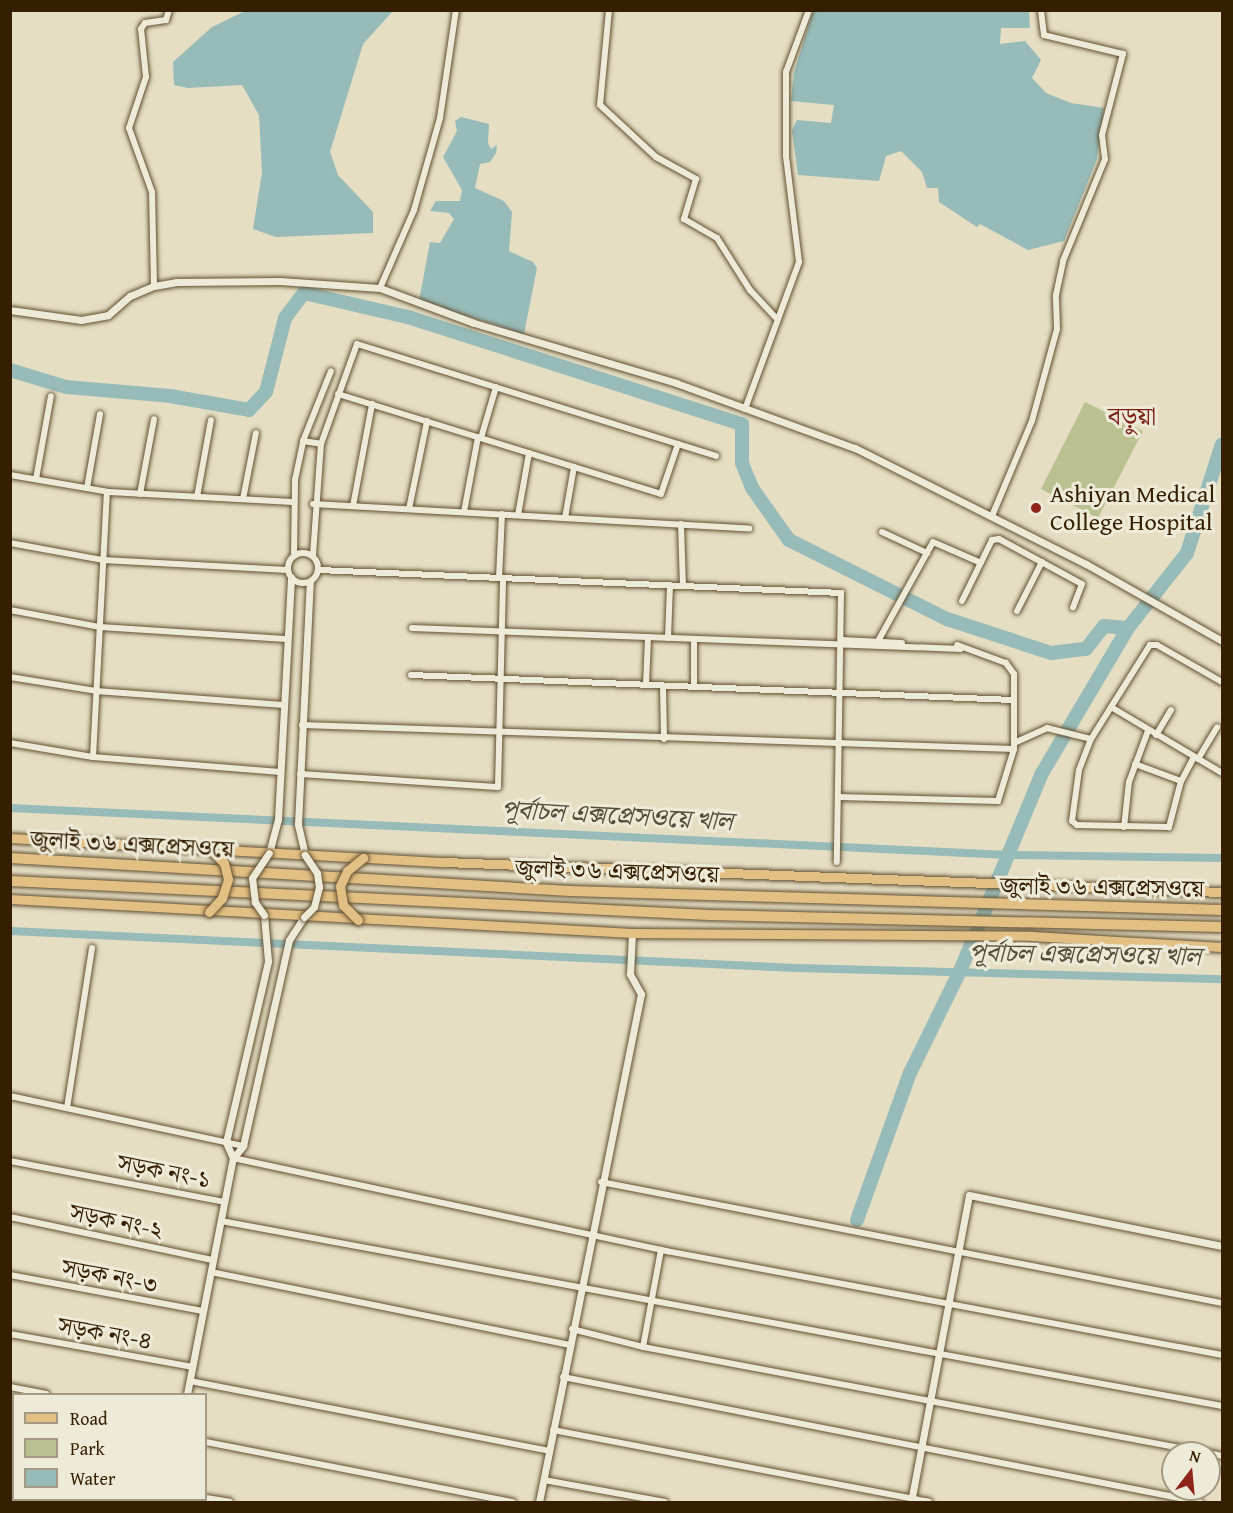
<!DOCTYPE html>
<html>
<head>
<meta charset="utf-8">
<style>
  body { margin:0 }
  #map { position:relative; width:1233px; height:1513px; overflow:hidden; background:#e5dec3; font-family:"Gentium Book Plus","Noto Serif Bengali",serif }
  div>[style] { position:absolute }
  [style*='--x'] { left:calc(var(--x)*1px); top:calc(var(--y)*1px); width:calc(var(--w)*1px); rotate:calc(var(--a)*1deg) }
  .green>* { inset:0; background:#bac090 }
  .water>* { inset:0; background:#96bbb8 }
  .canal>* { height:8px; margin:-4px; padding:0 4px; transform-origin:4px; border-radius:4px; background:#96bbb8 }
  .river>* { height:14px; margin:-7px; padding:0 7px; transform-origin:7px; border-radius:7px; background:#96bbb8 }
  .roads { filter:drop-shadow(0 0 2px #624f31) drop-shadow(0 0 2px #624f31) }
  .minor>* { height:6px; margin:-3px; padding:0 3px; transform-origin:3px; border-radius:3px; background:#eeead8 }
  .minor>.ring { margin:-3px; padding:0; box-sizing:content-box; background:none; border:6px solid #eeead8; border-radius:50% }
  .tertiary>* { height:7px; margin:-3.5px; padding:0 3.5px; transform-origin:3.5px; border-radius:3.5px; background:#eeead8 }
  .primary>* { height:9px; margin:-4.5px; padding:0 4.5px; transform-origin:4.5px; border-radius:4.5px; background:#e2bf82 }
  .motorway>* { height:10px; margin:-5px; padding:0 5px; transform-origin:5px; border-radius:5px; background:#e2bf82 }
  .bridges { filter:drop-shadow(0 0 2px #624f31) drop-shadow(0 0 2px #624f31) }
  .tertiary-bridge>* { height:7px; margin:-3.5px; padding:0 3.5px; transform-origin:3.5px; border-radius:3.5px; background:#eeead8 }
  .primary-bridge>* { height:9px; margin:-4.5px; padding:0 4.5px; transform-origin:4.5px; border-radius:4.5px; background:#e2bf82 }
  .dots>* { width:16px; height:16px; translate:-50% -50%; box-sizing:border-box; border:3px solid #eeead8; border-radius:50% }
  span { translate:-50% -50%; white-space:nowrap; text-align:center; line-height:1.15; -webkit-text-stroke:6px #eeead8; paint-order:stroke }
  .poi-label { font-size:24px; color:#361f00 }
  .left { translate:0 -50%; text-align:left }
  .street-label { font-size:24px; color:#361f00 }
  .neighbourhood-label { font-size:26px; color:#7a1f14 }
  .water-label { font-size:26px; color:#534e37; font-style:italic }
  .frame { position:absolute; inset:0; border:12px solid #361f00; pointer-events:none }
  .legend { position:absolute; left:12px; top:1393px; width:195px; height:108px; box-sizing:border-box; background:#eeead8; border:2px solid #a49982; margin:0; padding:8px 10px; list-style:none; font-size:18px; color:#361f00 }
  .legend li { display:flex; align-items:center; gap:12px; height:30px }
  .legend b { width:30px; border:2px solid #a49982 }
  .north { position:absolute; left:1161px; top:1441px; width:60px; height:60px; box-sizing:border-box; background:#eeead8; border:2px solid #a49982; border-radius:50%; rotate:16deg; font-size:16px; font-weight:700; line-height:24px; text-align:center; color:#361f00 }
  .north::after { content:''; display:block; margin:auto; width:21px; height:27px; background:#8f2418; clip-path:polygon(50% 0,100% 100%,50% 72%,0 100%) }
</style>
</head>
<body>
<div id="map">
  <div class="green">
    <div style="clip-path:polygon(1085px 402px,1143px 431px,1098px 518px,1041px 489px)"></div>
  </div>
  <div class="water">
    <div style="clip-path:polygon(1029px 10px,1030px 28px,1001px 28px,1000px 44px,1025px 41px,1041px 60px,1032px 78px,1046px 93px,1071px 103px,1104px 108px,1097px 159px,1064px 241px,1028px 250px,980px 224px,977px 227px,939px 202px,938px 188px,927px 188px,922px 172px,901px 151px,886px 156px,879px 181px,798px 175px,792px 130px,797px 120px,831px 123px,834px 105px,791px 101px,794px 72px,813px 11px)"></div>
    <div style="clip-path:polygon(245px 11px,393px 11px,363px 44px,330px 152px,338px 175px,373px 212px,373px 233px,276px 237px,253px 229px,262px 172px,259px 115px,242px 85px,188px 88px,174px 85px,173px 62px,212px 27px)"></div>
    <div style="clip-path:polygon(461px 117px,489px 124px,488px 143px,491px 149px,497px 145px,496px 153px,490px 162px,480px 164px,475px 188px,504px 201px,512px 212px,509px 251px,533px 262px,537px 268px,524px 334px,419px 301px,430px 242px,440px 243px,454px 219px,449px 213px,430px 211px,436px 201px,460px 201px,462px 190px,443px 157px,457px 131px,455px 121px)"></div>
  </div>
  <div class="canal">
    <div style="--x:10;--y:808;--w:1000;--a:2.69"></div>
    <div style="--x:1009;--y:855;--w:213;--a:0.8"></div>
    <div style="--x:10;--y:931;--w:787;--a:2.7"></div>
    <div style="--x:796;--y:968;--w:426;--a:1.5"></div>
  </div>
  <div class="river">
    <div style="--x:10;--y:370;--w:59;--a:16.9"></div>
    <div style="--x:66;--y:387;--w:104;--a:4.9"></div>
    <div style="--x:170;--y:396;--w:80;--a:10"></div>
    <div style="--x:249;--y:410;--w:25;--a:-47"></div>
    <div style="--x:266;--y:392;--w:76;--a:-75.6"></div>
    <div style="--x:285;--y:318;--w:31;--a:-53"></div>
    <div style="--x:304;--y:293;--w:107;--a:13"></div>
    <div style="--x:408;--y:317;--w:351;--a:17.8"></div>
    <div style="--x:742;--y:424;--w:39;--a:90"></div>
    <div style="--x:742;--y:463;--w:27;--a:68"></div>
    <div style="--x:752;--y:488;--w:64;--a:54.6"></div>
    <div style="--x:789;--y:540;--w:177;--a:26.6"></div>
    <div style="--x:947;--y:619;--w:109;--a:18.1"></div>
    <div style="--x:1051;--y:653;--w:35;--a:-7"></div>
    <div style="--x:1086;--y:649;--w:29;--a:-52"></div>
    <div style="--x:1104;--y:626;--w:24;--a:5"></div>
    <div style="--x:857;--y:1220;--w:156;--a:-70.2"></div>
    <div style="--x:910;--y:1073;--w:114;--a:-63.9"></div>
    <div style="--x:960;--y:971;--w:212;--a:-67.5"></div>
    <div style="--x:1041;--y:775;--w:171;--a:-59.4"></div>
    <div style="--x:1128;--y:628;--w:95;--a:-51.8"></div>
    <div style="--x:1187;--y:553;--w:114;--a:-72.2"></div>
  </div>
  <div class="roads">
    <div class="minor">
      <div style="--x:609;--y:10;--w:95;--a:95.4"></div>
      <div style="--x:600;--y:105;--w:76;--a:42.9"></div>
      <div style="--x:656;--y:157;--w:46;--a:28.8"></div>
      <div style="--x:696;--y:179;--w:42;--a:106.7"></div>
      <div style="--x:684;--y:219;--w:38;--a:30"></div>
      <div style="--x:717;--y:238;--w:62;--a:57.6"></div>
      <div style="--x:750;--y:290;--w:38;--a:47"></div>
      <div style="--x:154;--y:286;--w:94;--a:-91.2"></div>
      <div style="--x:152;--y:192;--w:68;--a:-109.8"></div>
      <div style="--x:129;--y:128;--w:54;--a:-71.6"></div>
      <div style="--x:146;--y:77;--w:48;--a:-95.9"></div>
      <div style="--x:141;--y:29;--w:7;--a:-56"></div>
      <div style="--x:145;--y:23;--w:21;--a:-8"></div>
      <div style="--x:166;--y:20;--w:10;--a:-73"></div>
      <div style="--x:380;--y:288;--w:85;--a:-66.4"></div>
      <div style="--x:414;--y:210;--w:96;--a:-74.2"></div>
      <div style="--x:440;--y:118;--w:109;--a:-81.6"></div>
      <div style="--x:338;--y:394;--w:338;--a:17.2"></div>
      <div style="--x:661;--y:494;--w:53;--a:-71.2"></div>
      <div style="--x:745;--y:409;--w:157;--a:-69.8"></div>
      <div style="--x:799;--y:262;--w:107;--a:-97"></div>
      <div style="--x:786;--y:156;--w:84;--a:-90"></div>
      <div style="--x:786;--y:72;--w:66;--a:-69.6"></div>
      <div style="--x:481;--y:438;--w:53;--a:-73.6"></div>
      <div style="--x:303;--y:441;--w:18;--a:9"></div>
      <div style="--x:10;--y:475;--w:100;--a:9.7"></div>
      <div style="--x:109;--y:492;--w:184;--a:3.1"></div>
      <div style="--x:36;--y:479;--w:84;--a:-79.8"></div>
      <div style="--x:87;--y:488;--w:75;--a:-80"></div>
      <div style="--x:140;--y:494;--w:76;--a:-79.4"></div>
      <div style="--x:197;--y:497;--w:78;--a:-79.7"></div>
      <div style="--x:243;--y:499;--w:67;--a:-78.9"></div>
      <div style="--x:313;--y:504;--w:437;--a:3.2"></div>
      <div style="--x:353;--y:506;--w:104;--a:-79.4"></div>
      <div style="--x:409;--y:509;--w:90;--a:-78.4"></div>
      <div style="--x:464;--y:512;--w:76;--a:-79.4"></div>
      <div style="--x:518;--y:515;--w:63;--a:-79.9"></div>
      <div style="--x:992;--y:516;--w:103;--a:-67.2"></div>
      <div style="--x:1032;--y:421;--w:95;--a:-74.8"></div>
      <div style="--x:1057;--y:329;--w:34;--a:-92"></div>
      <div style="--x:1056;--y:295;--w:35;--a:-78"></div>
      <div style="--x:1063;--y:261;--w:110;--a:-67.6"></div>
      <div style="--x:1105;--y:159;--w:24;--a:-97"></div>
      <div style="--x:1102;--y:135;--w:84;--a:-75.5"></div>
      <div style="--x:1123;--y:54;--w:81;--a:-166.5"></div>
      <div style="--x:1044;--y:35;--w:25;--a:-97"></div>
      <div style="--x:565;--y:518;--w:52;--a:-80"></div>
      <div style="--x:681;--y:524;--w:62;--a:88.2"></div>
      <div style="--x:882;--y:532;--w:50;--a:25"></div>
      <div style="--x:10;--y:543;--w:95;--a:10.4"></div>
      <div style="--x:103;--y:560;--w:185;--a:3.1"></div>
      <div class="ring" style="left:288px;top:553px;width:24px;height:24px"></div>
      <div style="--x:313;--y:555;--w:111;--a:-85.9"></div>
      <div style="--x:321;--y:444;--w:106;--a:-70.2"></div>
      <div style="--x:357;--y:344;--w:376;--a:17.3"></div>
      <div style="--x:294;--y:556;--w:76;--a:-89.2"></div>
      <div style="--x:295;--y:480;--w:40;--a:-78"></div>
      <div style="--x:303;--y:441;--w:75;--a:-68.2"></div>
      <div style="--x:319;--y:570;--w:523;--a:2.52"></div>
      <div style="--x:841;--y:593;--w:269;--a:90.9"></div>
      <div style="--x:499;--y:578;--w:64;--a:-87.3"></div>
      <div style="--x:962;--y:601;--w:68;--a:-63.8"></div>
      <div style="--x:992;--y:540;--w:7;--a:-8"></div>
      <div style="--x:999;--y:539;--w:94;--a:28.5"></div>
      <div style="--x:1082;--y:584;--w:25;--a:111"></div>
      <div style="--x:10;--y:610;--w:92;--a:10.7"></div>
      <div style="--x:100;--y:627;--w:186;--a:3.7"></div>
      <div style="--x:1017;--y:611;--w:55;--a:-63"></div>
      <div style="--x:412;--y:628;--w:549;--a:2.19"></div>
      <div style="--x:668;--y:638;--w:53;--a:-87.8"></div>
      <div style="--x:694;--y:639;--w:48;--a:90"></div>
      <div style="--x:842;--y:640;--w:60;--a:2.9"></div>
      <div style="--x:877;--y:643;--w:115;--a:-61"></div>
      <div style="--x:933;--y:542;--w:52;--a:23.6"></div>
      <div style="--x:411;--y:675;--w:603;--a:2.38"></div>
      <div style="--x:10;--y:677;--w:87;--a:9.2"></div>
      <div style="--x:96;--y:691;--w:188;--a:4.3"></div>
      <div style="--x:646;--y:685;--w:48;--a:-87.6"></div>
      <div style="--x:663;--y:686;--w:53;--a:88.9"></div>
      <div style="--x:1111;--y:707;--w:129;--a:30.7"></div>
      <div style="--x:302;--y:725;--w:712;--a:1.93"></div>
      <div style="--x:1156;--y:735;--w:29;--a:-59"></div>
      <div style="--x:10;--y:743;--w:84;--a:9.6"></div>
      <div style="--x:93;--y:757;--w:188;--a:4.6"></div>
      <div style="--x:1014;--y:743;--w:36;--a:-24"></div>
      <div style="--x:1047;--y:728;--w:45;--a:14"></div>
      <div style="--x:93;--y:757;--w:265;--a:-87"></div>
      <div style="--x:1194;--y:757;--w:27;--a:118"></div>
      <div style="--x:1181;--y:781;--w:48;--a:104.6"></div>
      <div style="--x:1169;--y:827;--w:92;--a:-178.8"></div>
      <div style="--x:1077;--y:825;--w:6;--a:-141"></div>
      <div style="--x:1072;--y:821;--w:51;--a:-82.2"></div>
      <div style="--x:1079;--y:770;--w:33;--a:-69"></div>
      <div style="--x:1091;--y:739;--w:111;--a:-57.9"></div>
      <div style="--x:1150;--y:645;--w:7;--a:0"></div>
      <div style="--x:1157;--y:645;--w:75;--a:29.6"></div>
      <div style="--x:1198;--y:759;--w:37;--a:-59"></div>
      <div style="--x:1135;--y:764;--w:49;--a:20.3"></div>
      <div style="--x:300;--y:774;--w:198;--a:3.8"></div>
      <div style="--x:498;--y:787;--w:209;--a:-88.6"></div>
      <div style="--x:838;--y:797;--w:160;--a:1.4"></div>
      <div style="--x:998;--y:801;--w:54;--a:-72.9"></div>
      <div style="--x:1014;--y:749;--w:75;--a:-90"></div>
      <div style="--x:1014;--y:674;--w:14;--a:-126"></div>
      <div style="--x:1006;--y:663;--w:52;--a:-159.8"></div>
      <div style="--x:1124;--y:827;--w:45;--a:-83.7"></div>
      <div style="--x:1129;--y:782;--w:54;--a:-69.6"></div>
      <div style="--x:10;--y:1096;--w:238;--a:12.1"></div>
      <div style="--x:67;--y:1108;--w:162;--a:-81.1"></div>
      <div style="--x:233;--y:1158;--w:438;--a:12.1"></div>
      <div style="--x:661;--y:1250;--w:571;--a:10.6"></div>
      <div style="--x:10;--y:1161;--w:218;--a:10.8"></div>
      <div style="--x:601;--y:1182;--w:633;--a:11.03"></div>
      <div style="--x:10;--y:1217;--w:208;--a:12"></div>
      <div style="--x:221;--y:1221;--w:1018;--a:10.47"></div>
      <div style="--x:211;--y:1272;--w:365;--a:11.5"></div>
      <div style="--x:10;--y:1275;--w:196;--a:10.6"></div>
      <div style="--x:572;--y:1329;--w:73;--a:14.2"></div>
      <div style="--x:643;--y:1347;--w:574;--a:10.64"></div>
      <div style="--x:10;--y:1334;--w:186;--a:10.2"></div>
      <div style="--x:643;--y:1347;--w:99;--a:-79.5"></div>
      <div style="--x:563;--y:1377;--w:649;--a:11.1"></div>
      <div style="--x:190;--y:1381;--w:366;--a:11"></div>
      <div style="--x:10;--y:1387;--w:37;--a:11"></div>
      <div style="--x:553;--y:1430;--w:383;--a:10.8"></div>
      <div style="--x:206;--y:1442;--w:313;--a:11.1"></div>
      <div style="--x:10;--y:1444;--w:4;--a:0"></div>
      <div style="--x:1209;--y:1453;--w:13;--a:13"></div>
      <div style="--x:544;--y:1480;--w:123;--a:10.3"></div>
      <div style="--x:206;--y:1498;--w:24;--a:9"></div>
    </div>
    <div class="tertiary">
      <div style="--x:10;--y:310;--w:72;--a:8"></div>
      <div style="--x:81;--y:320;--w:27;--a:-10"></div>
      <div style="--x:108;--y:315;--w:29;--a:-41"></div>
      <div style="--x:130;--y:296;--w:26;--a:-23"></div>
      <div style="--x:154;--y:286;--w:23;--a:-10"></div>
      <div style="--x:177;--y:282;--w:103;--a:-0.6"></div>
      <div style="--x:280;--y:281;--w:100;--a:4"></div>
      <div style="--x:380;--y:288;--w:100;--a:20.4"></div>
      <div style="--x:474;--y:323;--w:211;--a:16.5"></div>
      <div style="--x:676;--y:383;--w:190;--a:20"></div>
      <div style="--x:855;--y:448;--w:258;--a:26.7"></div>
      <div style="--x:1086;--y:564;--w:156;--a:29.5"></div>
      <div style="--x:269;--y:853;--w:35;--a:-75"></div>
      <div style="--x:278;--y:819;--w:242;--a:-86.9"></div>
      <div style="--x:305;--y:855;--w:32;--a:-103"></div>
      <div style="--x:298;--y:824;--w:242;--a:-87.2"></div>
      <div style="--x:233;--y:1158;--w:17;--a:-114"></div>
      <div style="--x:226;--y:1142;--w:186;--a:-76.9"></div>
      <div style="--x:268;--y:961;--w:46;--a:-95"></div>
      <div style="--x:187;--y:1394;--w:240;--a:-79"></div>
      <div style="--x:233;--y:1158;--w:16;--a:-50"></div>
      <div style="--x:243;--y:1146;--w:211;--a:-77.4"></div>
      <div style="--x:289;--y:940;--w:27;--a:-57"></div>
      <div style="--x:166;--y:1502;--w:2;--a:-63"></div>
      <div style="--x:539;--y:1502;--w:518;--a:-78.65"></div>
      <div style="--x:641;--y:994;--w:23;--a:-119"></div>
      <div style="--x:630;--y:974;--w:41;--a:-87.2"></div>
      <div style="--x:911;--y:1502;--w:312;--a:-79.3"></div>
      <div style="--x:969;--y:1195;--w:258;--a:11.4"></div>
    </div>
    <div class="primary">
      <div style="--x:10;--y:838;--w:435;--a:3.2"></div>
      <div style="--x:444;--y:862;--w:779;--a:2.21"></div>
      <div style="--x:10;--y:899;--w:623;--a:3.13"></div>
      <div style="--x:632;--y:933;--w:400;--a:0.4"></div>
      <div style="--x:1032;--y:936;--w:190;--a:3.3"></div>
    </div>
    <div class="motorway">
      <div style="--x:10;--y:858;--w:561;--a:3.37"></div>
      <div style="--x:570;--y:891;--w:652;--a:1.67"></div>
      <div style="--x:10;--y:881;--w:700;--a:2.78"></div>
      <div style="--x:709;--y:915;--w:513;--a:1.34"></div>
    </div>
  </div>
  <div class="bridges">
    <div class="tertiary-bridge">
      <div style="--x:264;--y:915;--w:16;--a:-125"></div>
      <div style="--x:255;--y:902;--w:24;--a:-97"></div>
      <div style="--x:252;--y:878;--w:30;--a:-56"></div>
      <div style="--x:304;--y:917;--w:14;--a:-45"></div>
      <div style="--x:314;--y:907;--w:21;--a:-76"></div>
      <div style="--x:319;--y:887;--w:14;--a:-98"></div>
      <div style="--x:317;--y:873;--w:22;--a:-124"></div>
    </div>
    <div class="primary-bridge">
      <div style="--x:209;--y:912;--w:19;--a:-47"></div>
      <div style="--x:222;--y:898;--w:20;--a:-72"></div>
      <div style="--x:228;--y:879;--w:16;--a:-104"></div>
      <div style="--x:224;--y:863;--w:18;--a:-135"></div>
      <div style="--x:358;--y:920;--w:21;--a:-135"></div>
      <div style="--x:343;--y:905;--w:19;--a:-99"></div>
      <div style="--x:340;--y:886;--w:17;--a:-65"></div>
      <div style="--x:347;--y:871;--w:21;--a:-39"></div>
    </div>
  </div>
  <div class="dots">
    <div style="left:1036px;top:508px;background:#8f2418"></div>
  </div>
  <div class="poi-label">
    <span class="left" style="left:1050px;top:508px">Ashiyan Medical<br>College Hospital</span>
  </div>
  <div class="street-label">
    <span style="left:132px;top:844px;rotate:3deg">জুলাই ৩৬ এক্সপ্রেসওয়ে</span>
    <span style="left:617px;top:871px;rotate:2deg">জুলাই ৩৬ এক্সপ্রেসওয়ে</span>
    <span style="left:1102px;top:887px;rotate:1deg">জুলাই ৩৬ এক্সপ্রেসওয়ে</span>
    <span style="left:164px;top:1171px;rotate:11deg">সড়ক নং-১</span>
    <span style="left:116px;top:1221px;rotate:12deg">সড়ক নং-২</span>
    <span style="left:110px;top:1276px;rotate:11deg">সড়ক নং-৩</span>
    <span style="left:105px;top:1333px;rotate:10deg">সড়ক নং-৪</span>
  </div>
  <div class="neighbourhood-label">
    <span style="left:1132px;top:416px">বড়ুয়া</span>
  </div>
  <div class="water-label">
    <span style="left:617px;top:815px;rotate:3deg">পূর্বাচল এক্সপ্রেসওয়ে খাল</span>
    <span style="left:1085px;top:954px;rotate:1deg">পূর্বাচল এক্সপ্রেসওয়ে খাল</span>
  </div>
  <div class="frame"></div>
  <ul class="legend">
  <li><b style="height:8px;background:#e2bf82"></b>Road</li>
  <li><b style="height:16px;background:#bac090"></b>Park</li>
  <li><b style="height:16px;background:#96bbb8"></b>Water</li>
  </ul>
  <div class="north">N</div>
</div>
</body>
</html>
